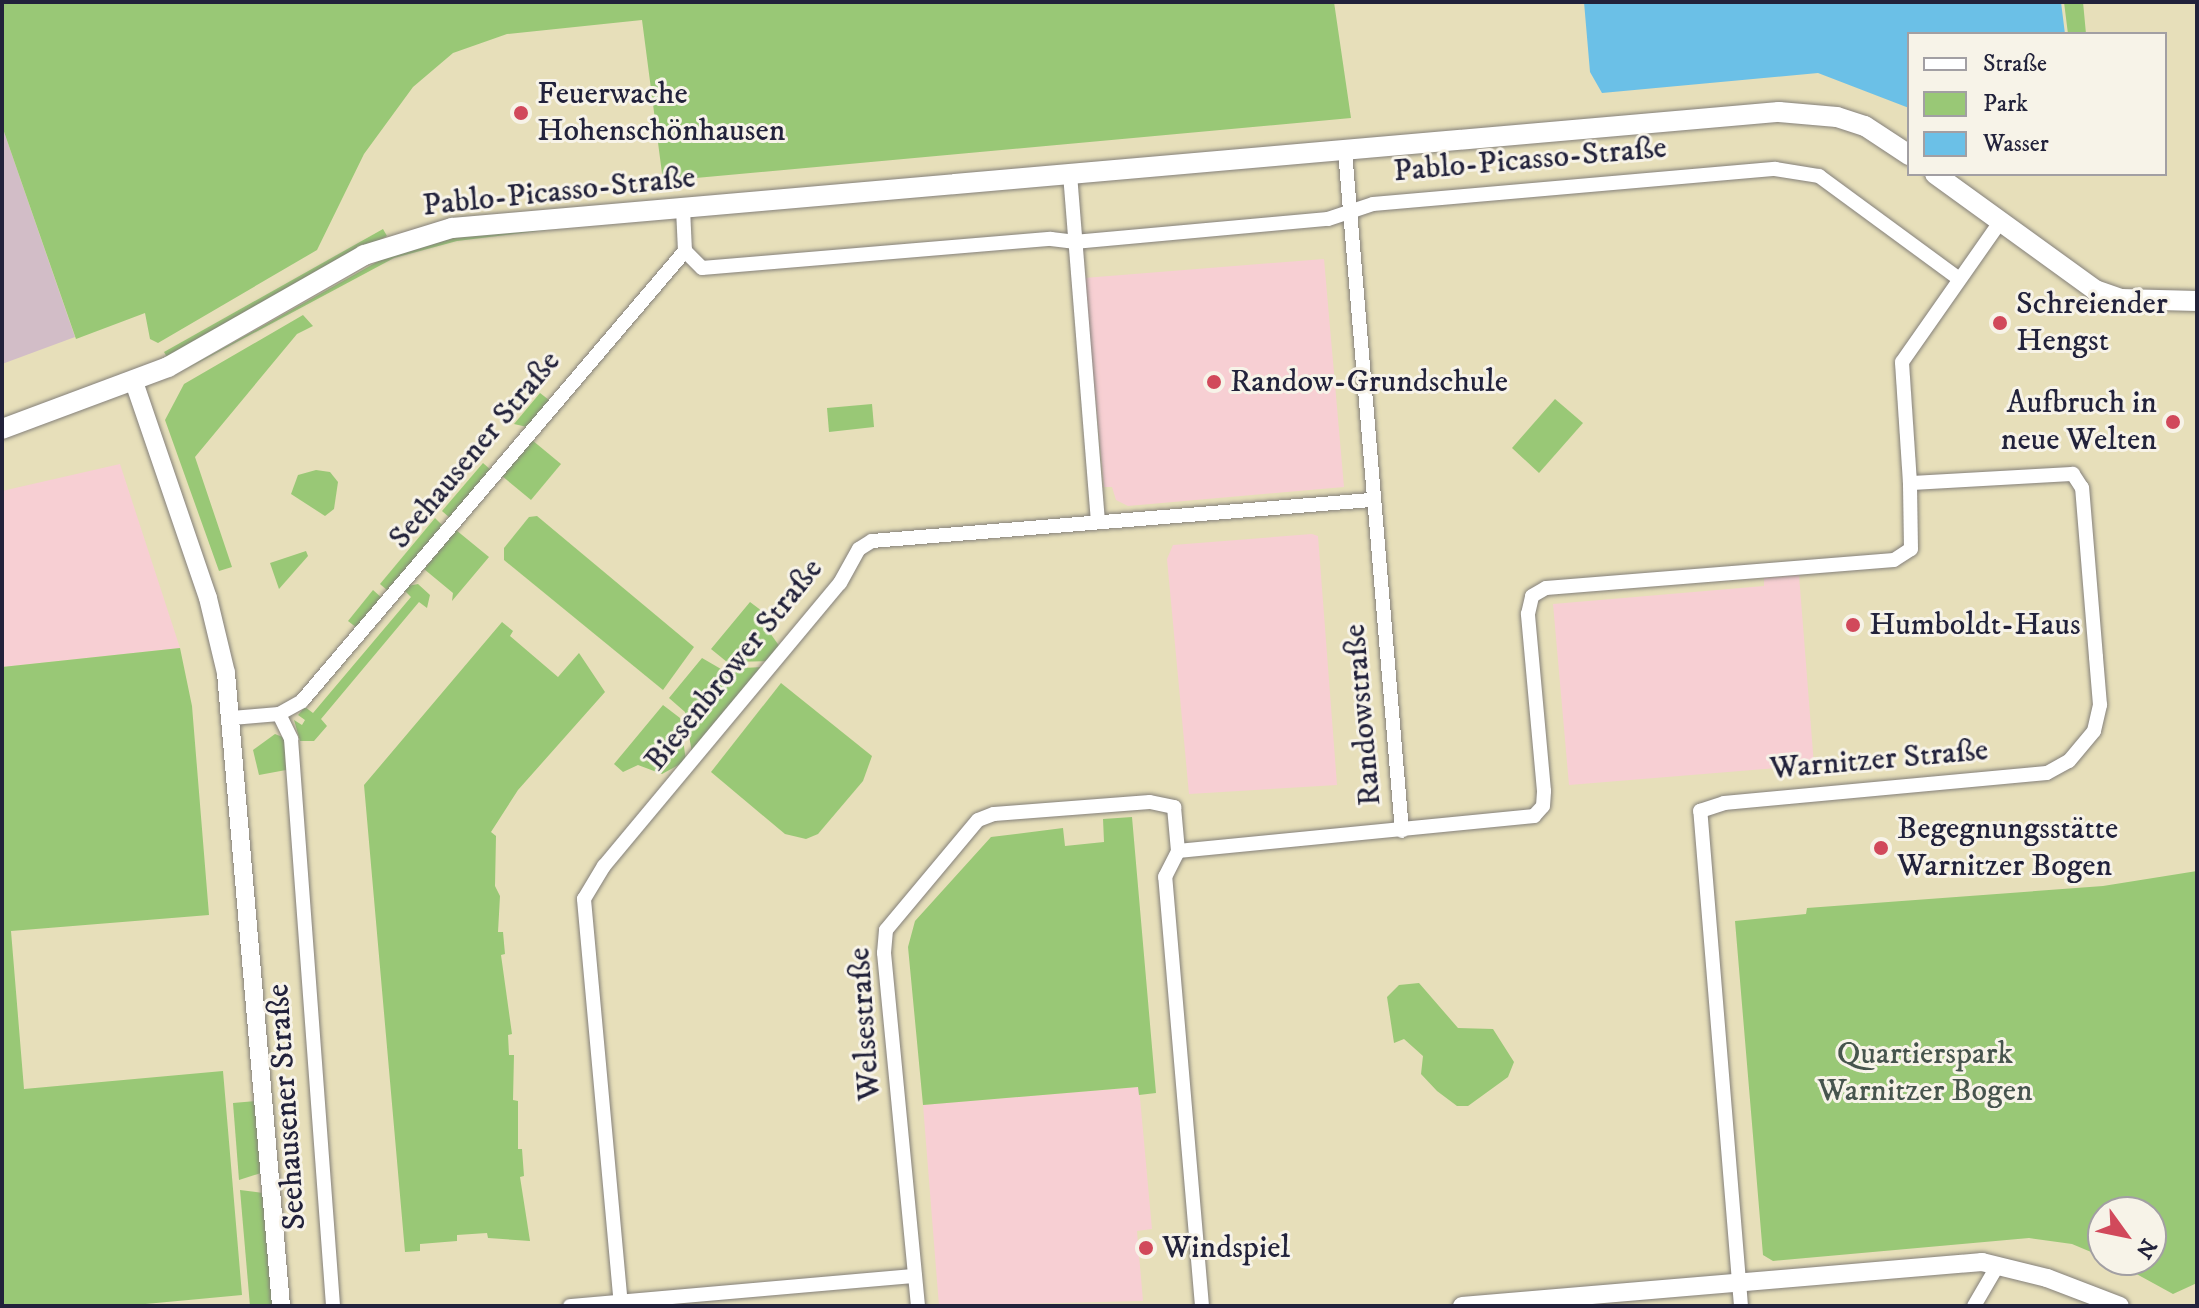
<!DOCTYPE html>
<html>
<head>
<meta charset="utf-8">
<style>
  body { margin:0 }
  #map { position:relative; width:2199px; height:1308px; overflow:hidden; background:#e7dfba; font-family:"IM FELL DW Pica",serif }
  div>[style] { position:absolute }
  [style*='--x'] { left:calc(var(--x)*1px); top:calc(var(--y)*1px); width:calc(var(--w)*1px); rotate:calc(var(--a)*1deg) }
  .built>* { inset:0; background:#f7cfd3 }
  .industrial>* { inset:0; background:#d2bdc7 }
  .green>* { inset:0; background:#99c876 }
  .water>* { inset:0; background:#6bc0e7 }
  .roads { filter:drop-shadow(0 0 2px #84807a) drop-shadow(0 0 2px #84807a) }
  .minor>* { height:14px; margin:-7px; padding:0 7px; transform-origin:7px; border-radius:7px; background:#fff }
  .tertiary>* { height:18px; margin:-9px; padding:0 9px; transform-origin:9px; border-radius:9px; background:#fff }
  .secondary>* { height:20px; margin:-10px; padding:0 10px; transform-origin:10px; border-radius:10px; background:#fff }
  .dots>* { width:22px; height:22px; translate:-50% -50%; box-sizing:border-box; border:4px solid #f7f3e8; border-radius:50% }
  span { translate:-50% -50%; white-space:nowrap; text-align:center; line-height:1.15; -webkit-text-stroke:6px #f7f3e8; paint-order:stroke }
  .poi-label { font-size:32px; color:#22223b }
  .left { translate:0 -50%; text-align:left }
  .right { translate:-100% -50%; text-align:right }
  .street-label { font-size:32px; color:#22223b }
  .park-label { font-size:32px; color:#46544d }
  .frame { position:absolute; inset:0; border:4px solid #22223b; pointer-events:none }
  .legend { position:absolute; left:1907px; top:32px; width:260px; height:144px; box-sizing:border-box; background:#f7f3e8; border:2px solid #a29fa3; margin:0; padding:10px 14px; list-style:none; font-size:24px; color:#22223b }
  .legend li { display:flex; align-items:center; gap:16px; height:40px }
  .legend b { width:40px; border:2px solid #a29fa3 }
  .north { position:absolute; left:2087px; top:1196px; width:80px; height:80px; box-sizing:border-box; background:#f7f3e8; border:2px solid #a29fa3; border-radius:50%; rotate:123deg; font-size:22px; font-weight:700; line-height:32px; text-align:center; color:#22223b }
  .north::after { content:''; display:block; margin:auto; width:28px; height:36px; background:#d1495b; clip-path:polygon(50% 0,100% 100%,50% 72%,0 100%) }
</style>
</head>
<body>
<div id="map">
  <div class="built">
    <div style="clip-path:polygon(1324px 259px,1344px 487px,1128px 506px,1116px 500px,1112px 487px,1104px 487px,1084px 278px)"></div>
    <div style="clip-path:polygon(120px 464px,180px 648px,2px 667px,2px 491px)"></div>
    <div style="clip-path:polygon(1312px 534px,1318px 536px,1337px 785px,1189px 794px,1167px 559px,1173px 545px)"></div>
    <div style="clip-path:polygon(1799px 575px,1814px 765px,1569px 785px,1553px 604px,1764px 586px,1764px 578px)"></div>
    <div style="clip-path:polygon(1139px 1087px,1152px 1229px,1137px 1231px,1143px 1301px,939px 1306px,923px 1105px)"></div>
  </div>
  <div class="industrial">
    <div style="clip-path:polygon(2px 126px,75px 337px,2px 364px)"></div>
  </div>
  <div class="green">
    <div style="clip-path:polygon(2px 2px,1334px 2px,1351px 118px,663px 181px,642px 20px,507px 34px,453px 53px,413px 87px,364px 154px,317px 250px,158px 343px,150px 339px,145px 313px,76px 339px,2px 126px)"></div>
    <div style="clip-path:polygon(2064px 2px,2083px 2px,2086px 34px,2068px 34px)"></div>
    <div style="clip-path:polygon(586px 225px,457px 241px,394px 258px,179px 373px,384px 258px,456px 237px)"></div>
    <div style="clip-path:polygon(383px 229px,387px 236px,167px 357px,164px 352px)"></div>
    <div style="clip-path:polygon(303px 315px,313px 326px,297px 334px,195px 457px,232px 567px,219px 571px,165px 420px,184px 384px)"></div>
    <div style="clip-path:polygon(540px 393px,549px 400px,527px 427px,514px 424px)"></div>
    <div style="clip-path:polygon(1555px 399px,1583px 423px,1539px 473px,1512px 448px)"></div>
    <div style="clip-path:polygon(872px 404px,874px 427px,829px 432px,827px 408px)"></div>
    <div style="clip-path:polygon(532px 440px,561px 464px,531px 500px,502px 476px)"></div>
    <div style="clip-path:polygon(483px 463px,491px 470px,450px 518px,442px 511px)"></div>
    <div style="clip-path:polygon(316px 470px,330px 472px,338px 482px,334px 509px,325px 516px,291px 494px,298px 475px)"></div>
    <div style="clip-path:polygon(537px 516px,694px 647px,663px 690px,504px 560px,504px 548px,529px 517px)"></div>
    <div style="clip-path:polygon(435px 518px,443px 526px,388px 591px,380px 584px)"></div>
    <div style="clip-path:polygon(456px 530px,489px 557px,452px 601px,453px 593px,424px 569px)"></div>
    <div style="clip-path:polygon(306px 551px,308px 556px,279px 589px,270px 563px)"></div>
    <div style="clip-path:polygon(418px 584px,430px 595px,427px 608px,419px 602px,321px 719px,327px 726px,314px 741px,300px 741px,294px 720px,302px 725px,305px 720px,298px 715px,305px 707px,313px 713px,411px 597px,405px 591px,408px 586px)"></div>
    <div style="clip-path:polygon(373px 590px,382px 598px,357px 628px,348px 621px)"></div>
    <div style="clip-path:polygon(750px 602px,766px 614px,770px 633px,780px 647px,770px 661px,727px 662px,711px 649px)"></div>
    <div style="clip-path:polygon(502px 622px,513px 631px,510px 636px,558px 677px,579px 653px,605px 692px,518px 790px,491px 832px,496px 836px,495px 886px,500px 896px,498px 932px,503px 932px,505px 954px,501px 955px,512px 1034px,508px 1035px,509px 1055px,514px 1055px,513px 1100px,518px 1101px,518px 1149px,522px 1149px,524px 1176px,520px 1177px,530px 1241px,488px 1238px,487px 1233px,457px 1235px,457px 1241px,420px 1244px,420px 1251px,405px 1252px,364px 785px)"></div>
    <div style="clip-path:polygon(180px 648px,192px 706px,209px 915px,11px 931px,24px 1089px,223px 1071px,242px 1295px,124px 1306px,2px 1306px,2px 667px)"></div>
    <div style="clip-path:polygon(702px 658px,721px 669px,764px 667px,692px 753px,685px 712px,669px 698px)"></div>
    <div style="clip-path:polygon(781px 683px,872px 756px,863px 781px,818px 834px,806px 839px,785px 834px,711px 772px)"></div>
    <div style="clip-path:polygon(663px 705px,680px 718px,686px 761px,662px 774px,638px 765px,623px 772px,614px 764px)"></div>
    <div style="clip-path:polygon(275px 734px,285px 738px,286px 770px,259px 775px,253px 750px)"></div>
    <div style="clip-path:polygon(1132px 817px,1156px 1093px,1139px 1095px,1138px 1087px,923px 1105px,908px 947px,915px 921px,991px 837px,1063px 828px,1065px 846px,1104px 842px,1103px 819px)"></div>
    <div style="clip-path:polygon(2197px 871px,2197px 1283px,2173px 1294px,2111px 1260px,2151px 1260px,2151px 1212px,2103px 1212px,2103px 1257px,2072px 1244px,2029px 1238px,1773px 1261px,1763px 1255px,1735px 921px,1806px 914px,1807px 908px,2103px 886px)"></div>
    <div style="clip-path:polygon(1419px 983px,1458px 1028px,1493px 1029px,1514px 1062px,1508px 1077px,1468px 1106px,1457px 1106px,1437px 1091px,1421px 1074px,1423px 1056px,1404px 1039px,1394px 1043px,1387px 997px,1399px 985px)"></div>
    <div style="clip-path:polygon(256px 1101px,261px 1173px,239px 1180px,233px 1103px)"></div>
    <div style="clip-path:polygon(240px 1190px,263px 1193px,273px 1306px,250px 1306px)"></div>
  </div>
  <div class="water">
    <div style="clip-path:polygon(1584px 2px,2061px 2px,2065px 34px,1909px 34px,1909px 108px,1818px 73px,1602px 93px,1590px 72px)"></div>
  </div>
  <div class="roads">
    <div class="minor">
      <div style="--x:1345;--y:151;--w:682;--a:85.21"></div>
      <div style="--x:1070;--y:174;--w:349;--a:85.4"></div>
      <div style="--x:685;--y:251;--w:24;--a:45"></div>
      <div style="--x:702;--y:268;--w:350;--a:-4.8"></div>
      <div style="--x:1051;--y:239;--w:23;--a:7"></div>
      <div style="--x:1074;--y:242;--w:255;--a:-5.2"></div>
      <div style="--x:1328;--y:219;--w:47;--a:-18.4"></div>
      <div style="--x:1373;--y:204;--w:404;--a:-5"></div>
      <div style="--x:1775;--y:169;--w:45;--a:9"></div>
      <div style="--x:1819;--y:176;--w:174;--a:36.3"></div>
      <div style="--x:279;--y:714;--w:28;--a:64"></div>
      <div style="--x:291;--y:739;--w:569;--a:85.76"></div>
      <div style="--x:232;--y:718;--w:47;--a:-4.9"></div>
      <div style="--x:279;--y:714;--w:26;--a:-29"></div>
      <div style="--x:302;--y:701;--w:591;--a:-49.6"></div>
      <div style="--x:685;--y:251;--w:43;--a:-92.7"></div>
      <div style="--x:570;--y:1306;--w:346;--a:-5"></div>
      <div style="--x:621;--y:1306;--w:409;--a:-95.2"></div>
      <div style="--x:584;--y:899;--w:39;--a:-59"></div>
      <div style="--x:604;--y:866;--w:368;--a:-50.2"></div>
      <div style="--x:840;--y:583;--w:39;--a:-61"></div>
      <div style="--x:859;--y:549;--w:15;--a:-32"></div>
      <div style="--x:872;--y:541;--w:501;--a:-4.7"></div>
      <div style="--x:918;--y:1306;--w:355;--a:-95.5"></div>
      <div style="--x:884;--y:953;--w:23;--a:-85"></div>
      <div style="--x:886;--y:930;--w:143;--a:-50.1"></div>
      <div style="--x:978;--y:820;--w:17;--a:-21"></div>
      <div style="--x:994;--y:814;--w:156;--a:-4.4"></div>
      <div style="--x:1150;--y:802;--w:25;--a:12"></div>
      <div style="--x:1174;--y:807;--w:44;--a:84.8"></div>
      <div style="--x:1202;--y:1306;--w:431;--a:-94.9"></div>
      <div style="--x:1165;--y:877;--w:29;--a:-63"></div>
      <div style="--x:1178;--y:851;--w:358;--a:-5.6"></div>
      <div style="--x:1534;--y:816;--w:13;--a:-48"></div>
      <div style="--x:1543;--y:806;--w:15;--a:-86"></div>
      <div style="--x:1544;--y:791;--w:178;--a:-95.2"></div>
      <div style="--x:1528;--y:614;--w:18;--a:-77"></div>
      <div style="--x:1532;--y:596;--w:16;--a:-30"></div>
      <div style="--x:1546;--y:588;--w:349;--a:-4.6"></div>
      <div style="--x:1894;--y:560;--w:20;--a:-33"></div>
      <div style="--x:1911;--y:549;--w:66;--a:-90.9"></div>
      <div style="--x:1741;--y:1306;--w:497;--a:-94.7"></div>
      <div style="--x:1700;--y:811;--w:25;--a:-18"></div>
      <div style="--x:1724;--y:803;--w:324;--a:-5.3"></div>
      <div style="--x:2047;--y:773;--w:25;--a:-29"></div>
      <div style="--x:2069;--y:761;--w:39;--a:-50"></div>
      <div style="--x:2094;--y:731;--w:27;--a:-77"></div>
      <div style="--x:2100;--y:705;--w:48;--a:-94.8"></div>
      <div style="--x:2096;--y:657;--w:170;--a:-94.7"></div>
      <div style="--x:2082;--y:488;--w:17;--a:-123"></div>
      <div style="--x:2073;--y:474;--w:163;--a:176.8"></div>
      <div style="--x:1910;--y:483;--w:121;--a:-93.8"></div>
      <div style="--x:1902;--y:362;--w:171;--a:-55"></div>
      <div style="--x:1974;--y:1306;--w:48;--a:-59.7"></div>
    </div>
    <div class="tertiary">
      <div style="--x:134;--y:382;--w:228;--a:71.1"></div>
      <div style="--x:208;--y:598;--w:77;--a:76.5"></div>
      <div style="--x:226;--y:673;--w:635;--a:85.03"></div>
      <div style="--x:1462;--y:1306;--w:522;--a:-4.84"></div>
      <div style="--x:1982;--y:1262;--w:67;--a:13.8"></div>
      <div style="--x:2047;--y:1278;--w:78;--a:21"></div>
    </div>
    <div class="secondary">
      <div style="--x:1935;--y:174;--w:198;--a:35.9"></div>
      <div style="--x:2095;--y:290;--w:28;--a:19"></div>
      <div style="--x:2121;--y:299;--w:76;--a:1.5"></div>
      <div style="--x:2;--y:429;--w:177;--a:-20.5"></div>
      <div style="--x:168;--y:367;--w:226;--a:-29.7"></div>
      <div style="--x:364;--y:255;--w:92;--a:-17.1"></div>
      <div style="--x:452;--y:228;--w:1332;--a:-5"></div>
      <div style="--x:1779;--y:112;--w:58;--a:4.9"></div>
      <div style="--x:1837;--y:117;--w:29;--a:18"></div>
      <div style="--x:1865;--y:126;--w:53;--a:33.4"></div>
    </div>
  </div>
  <div class="dots">
    <div style="left:521px;top:113px;background:#d1495b"></div>
    <div style="left:2000px;top:323px;background:#d1495b"></div>
    <div style="left:1214px;top:382px;background:#d1495b"></div>
    <div style="left:2173px;top:422px;background:#d1495b"></div>
    <div style="left:1853px;top:625px;background:#d1495b"></div>
    <div style="left:1881px;top:848px;background:#d1495b"></div>
    <div style="left:1146px;top:1248px;background:#d1495b"></div>
  </div>
  <div class="poi-label">
    <span class="left" style="left:537px;top:113px">Feuerwache<br>Hohenschönhausen</span>
    <span class="left" style="left:2016px;top:323px">Schreiender<br>Hengst</span>
    <span class="left" style="left:1230px;top:382px">Randow-Grundschule</span>
    <span class="right" style="left:2157px;top:422px">Aufbruch in<br>neue Welten</span>
    <span class="left" style="left:1869px;top:625px">Humboldt-Haus</span>
    <span class="left" style="left:1897px;top:848px">Begegnungsstätte<br>Warnitzer Bogen</span>
    <span class="left" style="left:1162px;top:1248px">Windspiel</span>
  </div>
  <div class="street-label">
    <span style="left:1530px;top:160px;rotate:-5deg">Pablo-Picasso-Straße</span>
    <span style="left:559px;top:192px;rotate:-6deg">Pablo-Picasso-Straße</span>
    <span style="left:475px;top:450px;rotate:-50deg">Seehausener Straße</span>
    <span style="left:734px;top:665px;rotate:-51deg">Biesenbrower Straße</span>
    <span style="left:1363px;top:715px;rotate:-95deg">Randowstraße</span>
    <span style="left:1879px;top:760px;rotate:-5deg">Warnitzer Straße</span>
    <span style="left:865px;top:1024px;rotate:-94deg">Welsestraße</span>
    <span style="left:287px;top:1107px;rotate:-94deg">Seehausener Straße</span>
  </div>
  <div class="park-label">
    <span style="left:1925px;top:1073px">Quartierspark<br>Warnitzer Bogen</span>
  </div>
  <div class="frame"></div>
  <ul class="legend">
  <li><b style="height:10px;background:#fff"></b>Straße</li>
  <li><b style="height:22px;background:#99c876"></b>Park</li>
  <li><b style="height:22px;background:#6bc0e7"></b>Wasser</li>
  </ul>
  <div class="north">N</div>
</div>
</body>
</html>
